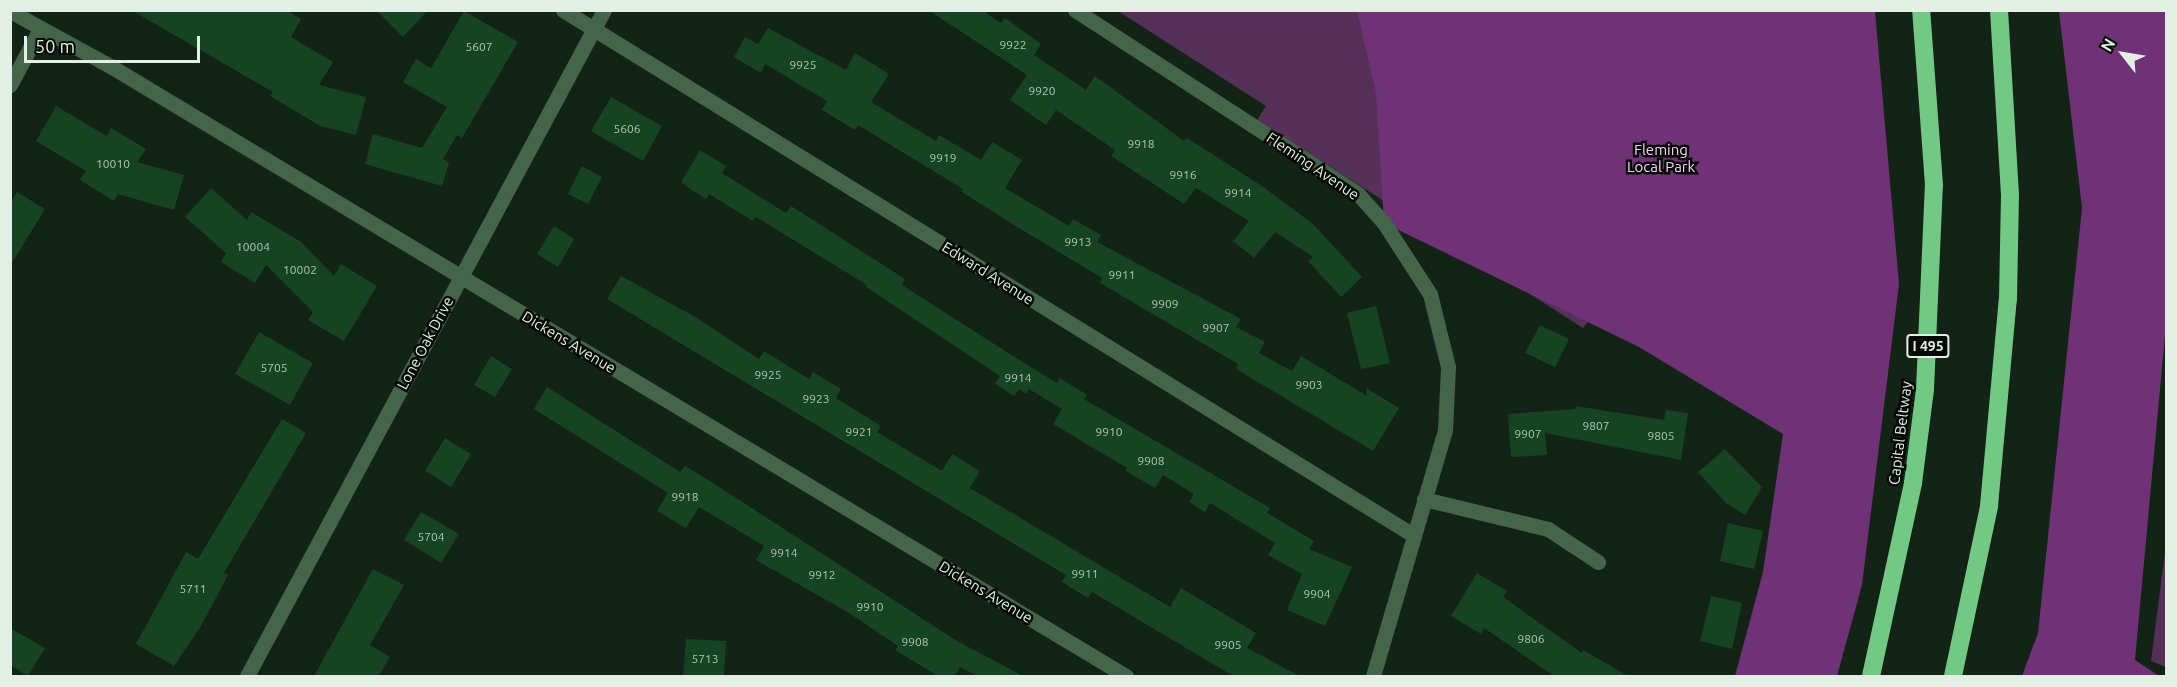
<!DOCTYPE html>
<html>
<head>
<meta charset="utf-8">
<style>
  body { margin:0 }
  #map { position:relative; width:2177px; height:687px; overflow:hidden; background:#132316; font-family:Ubuntu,sans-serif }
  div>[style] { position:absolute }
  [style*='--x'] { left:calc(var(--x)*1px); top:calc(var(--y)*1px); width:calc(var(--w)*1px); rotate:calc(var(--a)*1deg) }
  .green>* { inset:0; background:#553059 }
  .forest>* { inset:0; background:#6f3276 }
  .building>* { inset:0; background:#164423 }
  .street>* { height:15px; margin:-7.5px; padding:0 7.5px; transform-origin:7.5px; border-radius:7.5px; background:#44654a }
  .highway>* { height:18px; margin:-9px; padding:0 9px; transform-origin:9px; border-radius:9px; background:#73c885 }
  span { translate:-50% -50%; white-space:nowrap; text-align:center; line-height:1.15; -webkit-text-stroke:5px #050a05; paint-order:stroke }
  .number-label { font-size:12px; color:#b0c4b4 }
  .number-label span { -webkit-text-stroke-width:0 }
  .shield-label span { padding:2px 4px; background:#050a05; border:2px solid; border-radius:4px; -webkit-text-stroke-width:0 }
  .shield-label { font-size:14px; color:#e3eee5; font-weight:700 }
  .park-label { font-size:15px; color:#f4d1f7 }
  .street-label { font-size:15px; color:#e3eee5 }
  .frame { position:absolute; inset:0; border:12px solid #e3eee5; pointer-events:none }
  .north { position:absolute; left:2093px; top:24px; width:60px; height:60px; -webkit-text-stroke:4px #050a05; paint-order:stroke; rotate:301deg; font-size:16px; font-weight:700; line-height:24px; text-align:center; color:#e3eee5 }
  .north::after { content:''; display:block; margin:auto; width:21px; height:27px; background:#e3eee5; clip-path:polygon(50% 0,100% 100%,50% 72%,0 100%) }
  .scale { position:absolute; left:24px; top:36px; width:176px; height:27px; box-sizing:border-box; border:3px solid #e3eee5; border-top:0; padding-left:8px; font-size:18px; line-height:21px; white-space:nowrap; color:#e3eee5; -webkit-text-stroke:4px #050a05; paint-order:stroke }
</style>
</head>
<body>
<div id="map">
  <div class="green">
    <div style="clip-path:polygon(1118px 11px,1797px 11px,1609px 296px,1583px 328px,1257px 120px,1266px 106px)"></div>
    <div style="clip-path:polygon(2166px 544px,2166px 667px,2151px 661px)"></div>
  </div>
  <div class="forest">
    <div style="clip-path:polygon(1357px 11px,1875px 11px,1899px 284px,1862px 585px,1837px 676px,1735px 676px,1763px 572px,1783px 434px,1639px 347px,1384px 223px,1376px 93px)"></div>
    <div style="clip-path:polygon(2059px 11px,2166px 11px,2166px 324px,2135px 660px,2159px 676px,2022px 676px,2038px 633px,2082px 208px)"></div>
  </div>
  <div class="building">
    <div style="clip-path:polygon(131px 10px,286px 10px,301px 19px,291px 37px,333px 62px,319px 85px,366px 97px,356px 135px,320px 126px,270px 96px,273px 92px)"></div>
    <div style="clip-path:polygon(376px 10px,428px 10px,403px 37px)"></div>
    <div style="clip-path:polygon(928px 10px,982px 10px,1001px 23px,1005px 18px,1041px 44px,1034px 55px,1086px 90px,1095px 76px,1184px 141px,1187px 138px,1262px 186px,1313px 224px,1362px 277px,1341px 297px,1308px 261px,1313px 257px,1275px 232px,1254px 258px,1233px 241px,1249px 221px,1196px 188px,1184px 204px,1111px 156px,1115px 150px,1056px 110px,1046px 125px,1010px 100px,1027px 75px)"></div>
    <div style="clip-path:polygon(464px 11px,518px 42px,462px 138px,457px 135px,443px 159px,449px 163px,442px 186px,365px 164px,373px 134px,422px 148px,447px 107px,403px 82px,416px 59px,431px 68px)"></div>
    <div style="clip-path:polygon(768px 28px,846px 70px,855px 53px,889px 74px,871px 102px,936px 141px,939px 135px,981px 160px,992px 142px,1022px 160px,1005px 188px,1069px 226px,1073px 219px,1101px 235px,1097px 242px,1241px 319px,1236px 327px,1265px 342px,1259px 353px,1292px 371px,1301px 356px,1367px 396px,1366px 388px,1399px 408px,1373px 451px,1236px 369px,1238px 364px,1100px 283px,1102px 278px,1009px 222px,962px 192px,963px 189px,858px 125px,855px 130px,822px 110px,827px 101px,765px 64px,761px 73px,734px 57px,745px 37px,758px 44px)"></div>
    <div style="clip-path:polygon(611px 97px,662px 126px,643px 161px,591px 131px)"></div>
    <div style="clip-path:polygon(56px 106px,107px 136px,111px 128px,146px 149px,137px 162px,184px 175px,174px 210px,118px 194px,114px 201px,80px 180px,86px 171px,36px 141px)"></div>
    <div style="clip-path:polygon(700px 150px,726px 166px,722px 173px,786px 213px,791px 206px,905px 279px,902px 285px,1013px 356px,1057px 383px,1060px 378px,1087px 395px,1084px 399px,1270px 508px,1267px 513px,1314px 541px,1309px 549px,1352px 567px,1325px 626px,1287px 610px,1302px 574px,1268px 555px,1275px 543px,1210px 503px,1205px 512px,1189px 502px,1194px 494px,1163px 475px,1155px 488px,1126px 471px,1127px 468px,1053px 424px,1062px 409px,1029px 389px,1026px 394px,1019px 389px,1014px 396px,995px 384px,1000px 376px,866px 287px,867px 285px,756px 217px,753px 221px,709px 194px,706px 199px,690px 189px,681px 182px)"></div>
    <div style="clip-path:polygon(582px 166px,602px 177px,588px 204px,568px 194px)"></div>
    <div style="clip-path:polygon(211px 188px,247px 220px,251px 212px,301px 242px,334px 276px,341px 264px,377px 286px,344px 341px,308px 320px,313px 312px,266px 265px,255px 283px,221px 262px,226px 253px,185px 217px)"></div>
    <div style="clip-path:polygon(17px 192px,45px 209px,10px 266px,10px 203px)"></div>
    <div style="clip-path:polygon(554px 226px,574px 239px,558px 267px,537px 254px)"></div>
    <div style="clip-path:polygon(621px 276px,697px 318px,759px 359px,764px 351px,809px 379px,813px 372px,841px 389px,836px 398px,881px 426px,877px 432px,942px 471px,952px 454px,980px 471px,970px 488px,1170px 607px,1181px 588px,1256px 633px,1247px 648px,1300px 676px,1233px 676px,1092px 592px,1088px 598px,1062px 582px,1066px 575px,607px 299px)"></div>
    <div style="clip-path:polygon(1376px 306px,1390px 363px,1361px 369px,1347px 313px)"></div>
    <div style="clip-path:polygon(1540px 325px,1569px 339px,1555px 367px,1525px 353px)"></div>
    <div style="clip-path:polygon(259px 332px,313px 363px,290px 405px,235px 374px)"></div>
    <div style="clip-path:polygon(491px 356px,512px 369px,495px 397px,474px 385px)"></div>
    <div style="clip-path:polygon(547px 387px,680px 472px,685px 466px,713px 483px,957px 641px,1023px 676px,977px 676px,960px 667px,955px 676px,938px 676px,895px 650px,898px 646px,849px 613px,756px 560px,764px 546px,699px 507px,686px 528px,657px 511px,668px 493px,534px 409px)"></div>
    <div style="clip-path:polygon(1576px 406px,1664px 420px,1666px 410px,1688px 413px,1681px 460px,1545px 433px,1547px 455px,1511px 457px,1508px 414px,1575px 409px)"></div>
    <div style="clip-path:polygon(282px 419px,306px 433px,224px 573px,228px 575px,201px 626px,174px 666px,136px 644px,186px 552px,198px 559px)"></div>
    <div style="clip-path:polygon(445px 438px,471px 454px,451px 487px,425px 471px)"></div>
    <div style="clip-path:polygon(1725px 449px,1762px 487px,1745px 515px,1726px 503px,1698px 472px)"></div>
    <div style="clip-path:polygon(421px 512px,459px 534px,441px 563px,404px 540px)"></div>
    <div style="clip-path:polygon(1728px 523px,1763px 531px,1754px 569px,1720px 561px)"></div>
    <div style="clip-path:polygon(373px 569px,404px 585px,370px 645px,390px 657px,379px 676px,314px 676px)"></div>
    <div style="clip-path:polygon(1477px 573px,1507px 591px,1503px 597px,1582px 653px,1583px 650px,1628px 676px,1554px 676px,1484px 628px,1481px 634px,1451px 616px)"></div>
    <div style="clip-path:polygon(1711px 596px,1742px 603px,1732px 649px,1700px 641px)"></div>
    <div style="clip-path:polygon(10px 628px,45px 648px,28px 676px,10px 665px)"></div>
    <div style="clip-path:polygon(686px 639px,726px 641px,724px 676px,683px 676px)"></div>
  </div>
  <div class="street">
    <div style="--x:563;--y:10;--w:999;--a:31.7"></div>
    <div style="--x:1075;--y:10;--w:338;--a:33"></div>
    <div style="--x:1358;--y:194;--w:39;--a:48"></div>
    <div style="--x:1384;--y:223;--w:85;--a:57.1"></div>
    <div style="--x:1430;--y:294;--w:75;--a:76.1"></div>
    <div style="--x:1448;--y:367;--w:63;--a:92.7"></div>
    <div style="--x:1445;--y:430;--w:256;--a:106.3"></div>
    <div style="--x:10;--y:11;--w:116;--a:28.8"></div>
    <div style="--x:112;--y:67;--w:1183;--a:30.99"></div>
    <div style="--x:10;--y:85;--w:64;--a:-61.8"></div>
    <div style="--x:1424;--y:499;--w:128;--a:13.6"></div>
    <div style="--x:1548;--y:529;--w:60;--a:33.4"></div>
    <div style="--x:247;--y:676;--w:756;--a:-61.81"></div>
  </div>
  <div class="highway">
    <div style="--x:1871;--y:676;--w:198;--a:-77.7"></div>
    <div style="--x:1913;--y:483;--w:95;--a:-82.7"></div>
    <div style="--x:1925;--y:389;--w:204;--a:-87.5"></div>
    <div style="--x:1934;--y:185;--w:175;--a:-94.2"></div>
    <div style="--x:1953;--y:676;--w:174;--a:-78"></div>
    <div style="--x:1989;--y:506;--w:208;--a:-84.8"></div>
    <div style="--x:2008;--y:299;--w:104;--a:-88.9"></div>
    <div style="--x:2010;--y:195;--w:185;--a:-93.4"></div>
  </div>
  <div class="number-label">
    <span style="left:1013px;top:45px">9922</span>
    <span style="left:479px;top:47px">5607</span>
    <span style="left:803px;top:65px">9925</span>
    <span style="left:1042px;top:91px">9920</span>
    <span style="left:627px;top:129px">5606</span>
    <span style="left:1141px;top:144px">9918</span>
    <span style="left:943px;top:158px">9919</span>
    <span style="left:113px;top:164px">10010</span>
    <span style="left:1183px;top:175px">9916</span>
    <span style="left:1238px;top:193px">9914</span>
    <span style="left:1078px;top:242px">9913</span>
    <span style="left:253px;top:247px">10004</span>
    <span style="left:300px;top:270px">10002</span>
    <span style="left:1122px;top:275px">9911</span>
    <span style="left:1165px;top:304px">9909</span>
    <span style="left:1216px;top:328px">9907</span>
    <span style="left:274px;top:368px">5705</span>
    <span style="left:768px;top:375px">9925</span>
    <span style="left:1018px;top:378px">9914</span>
    <span style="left:1309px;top:385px">9903</span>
    <span style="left:816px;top:399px">9923</span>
    <span style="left:1596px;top:426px">9807</span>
    <span style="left:859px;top:432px">9921</span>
    <span style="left:1109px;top:432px">9910</span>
    <span style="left:1528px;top:434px">9907</span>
    <span style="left:1661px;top:436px">9805</span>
    <span style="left:1151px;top:461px">9908</span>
    <span style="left:685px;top:497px">9918</span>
    <span style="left:431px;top:537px">5704</span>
    <span style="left:784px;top:553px">9914</span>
    <span style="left:1085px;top:574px">9911</span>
    <span style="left:822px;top:575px">9912</span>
    <span style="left:193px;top:589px">5711</span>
    <span style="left:1317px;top:594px">9904</span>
    <span style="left:870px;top:607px">9910</span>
    <span style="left:1531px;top:639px">9806</span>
    <span style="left:915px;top:642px">9908</span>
    <span style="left:1228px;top:645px">9905</span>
    <span style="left:705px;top:659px">5713</span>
  </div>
  <div class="shield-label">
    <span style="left:1928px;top:346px">I 495</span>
  </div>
  <div class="park-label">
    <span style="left:1661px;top:158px">Fleming<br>Local Park</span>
  </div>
  <div class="street-label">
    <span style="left:1313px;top:166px;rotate:34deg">Fleming Avenue</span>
    <span style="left:988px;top:273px;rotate:32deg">Edward Avenue</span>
    <span style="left:569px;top:342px;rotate:31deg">Dickens Avenue</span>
    <span style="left:425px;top:343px;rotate:-62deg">Lone Oak Drive</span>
    <span style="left:1900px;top:433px;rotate:-83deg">Capital Beltway</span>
    <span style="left:986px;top:592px;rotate:31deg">Dickens Avenue</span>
  </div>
  <div class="frame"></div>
  <div class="north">N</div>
  <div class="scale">50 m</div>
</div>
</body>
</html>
